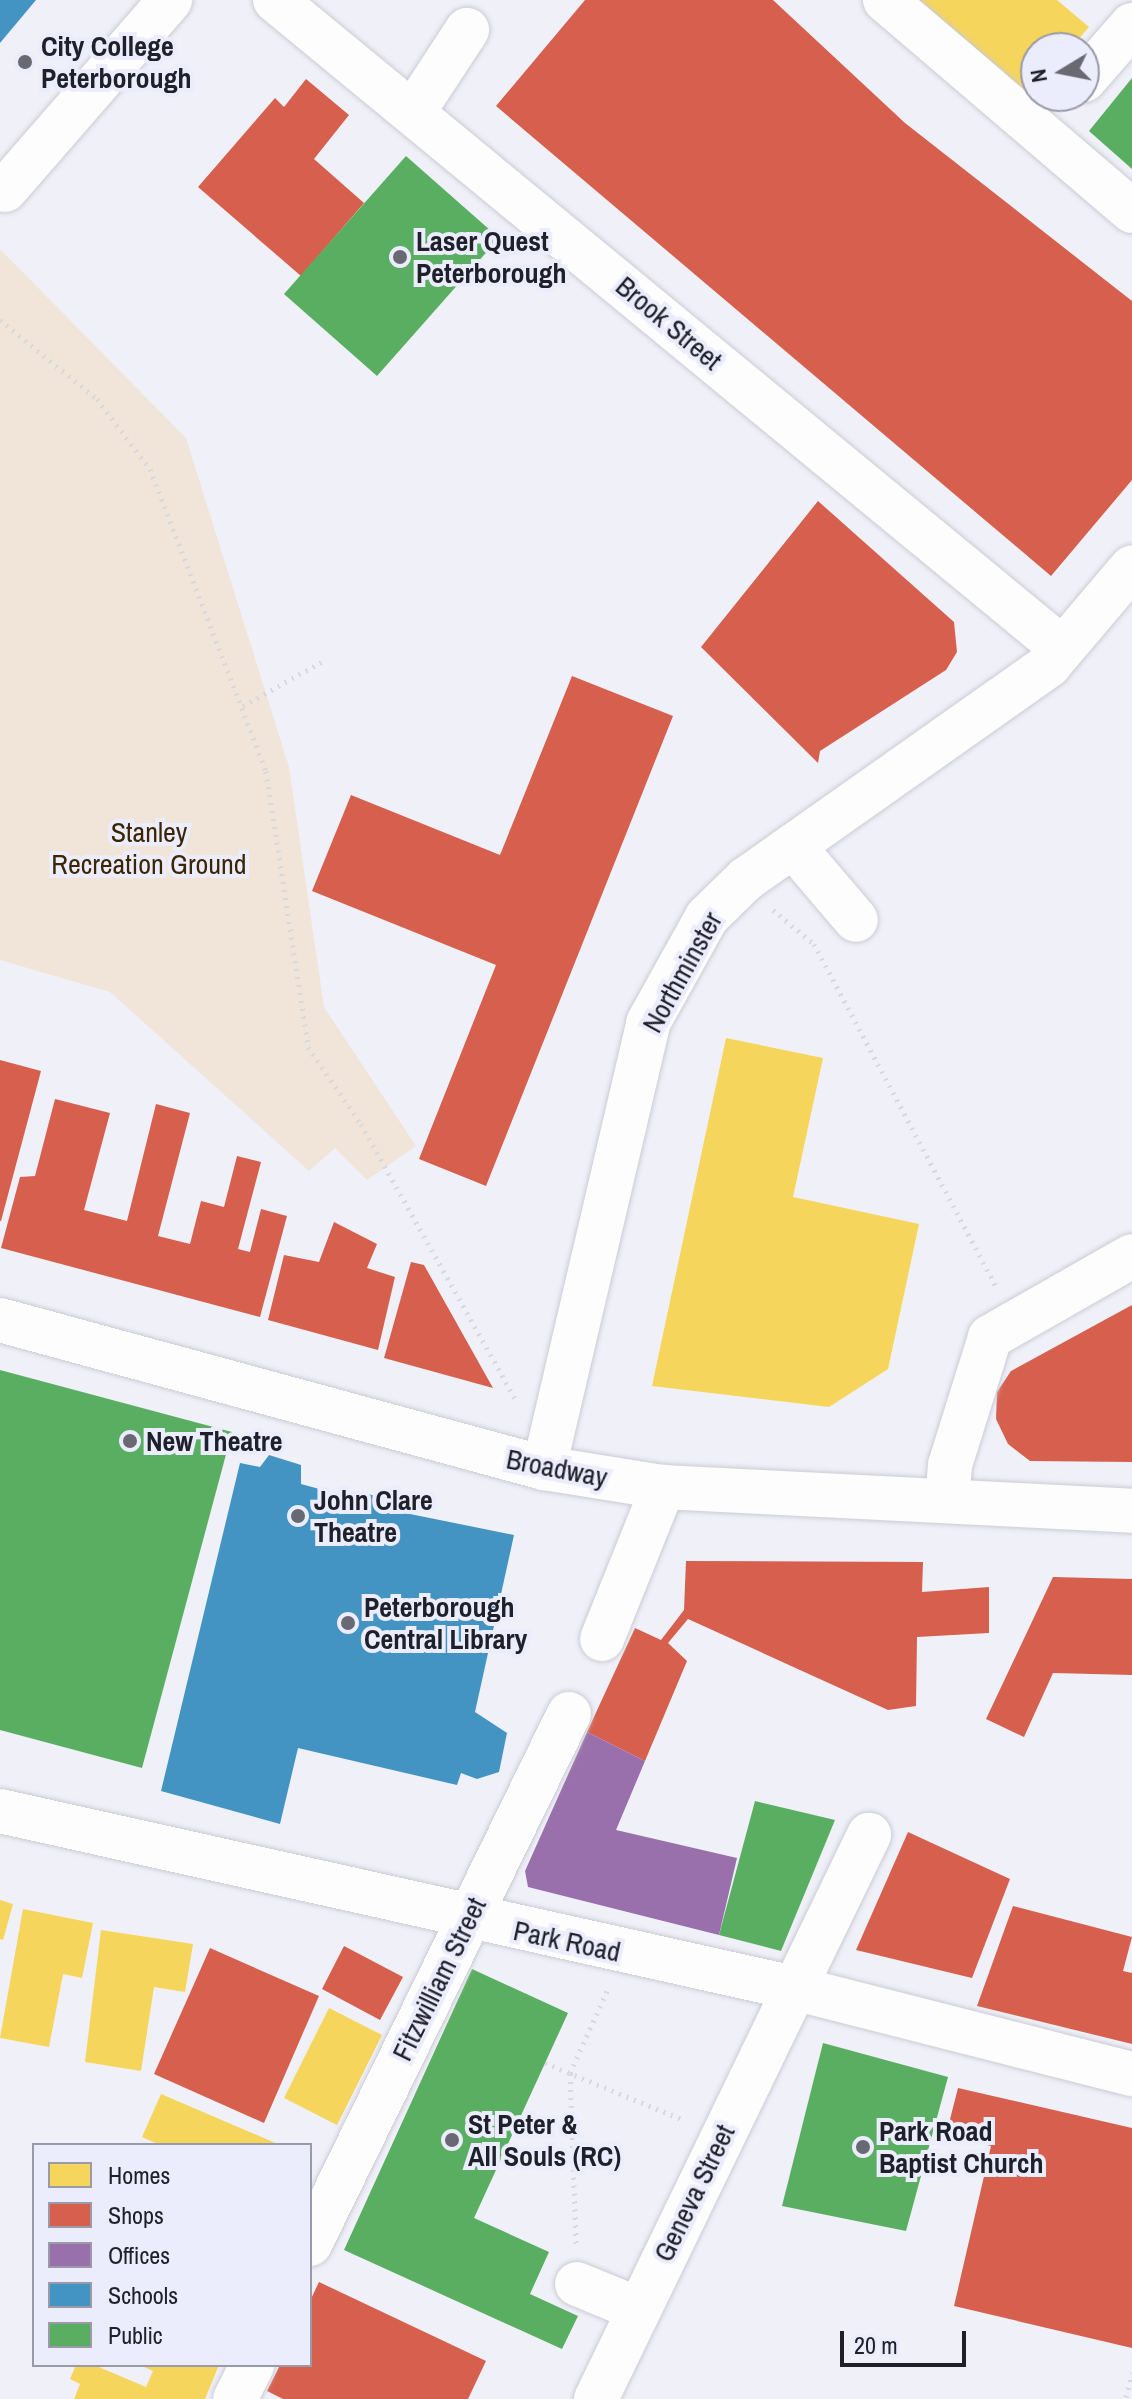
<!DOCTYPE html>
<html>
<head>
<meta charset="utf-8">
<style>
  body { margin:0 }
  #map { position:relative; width:1132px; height:2399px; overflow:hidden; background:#eff0f8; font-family:"Archivo Narrow",sans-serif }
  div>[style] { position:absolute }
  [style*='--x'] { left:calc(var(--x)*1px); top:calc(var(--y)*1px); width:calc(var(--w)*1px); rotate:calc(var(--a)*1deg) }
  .green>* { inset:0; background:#f1e5da }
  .homes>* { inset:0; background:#f6d55c }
  .shops>* { inset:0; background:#d6604d }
  .offices>* { inset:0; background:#9970ab }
  .schools>* { inset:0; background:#4393c3 }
  .public>* { inset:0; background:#5aae61 }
  .path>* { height:5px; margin-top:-2.5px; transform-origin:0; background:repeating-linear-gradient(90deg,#d9d9db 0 2px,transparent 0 8px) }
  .roads { filter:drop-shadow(0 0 2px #cbcbd4) drop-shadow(0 0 2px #cbcbd4) }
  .minor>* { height:44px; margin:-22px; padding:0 22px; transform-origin:22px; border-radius:22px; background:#fdfdfe }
  .dots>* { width:22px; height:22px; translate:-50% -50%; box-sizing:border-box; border:4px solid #ebecfc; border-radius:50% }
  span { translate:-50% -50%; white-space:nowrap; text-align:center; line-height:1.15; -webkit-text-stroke:8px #ebecfc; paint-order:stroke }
  .poi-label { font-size:28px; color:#20202a; font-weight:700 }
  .left { translate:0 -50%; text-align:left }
  .street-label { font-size:28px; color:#20202a }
  .park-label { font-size:28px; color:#3c2503 }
  .legend { position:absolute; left:32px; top:2143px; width:280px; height:224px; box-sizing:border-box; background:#ebecfc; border:2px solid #9a9aa8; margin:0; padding:10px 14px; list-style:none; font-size:24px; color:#20202a }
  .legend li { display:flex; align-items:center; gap:16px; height:40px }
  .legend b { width:40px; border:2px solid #9a9aa8 }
  .north { position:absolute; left:1020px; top:32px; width:80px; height:80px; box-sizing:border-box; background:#ebecfc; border:2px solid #9a9aa8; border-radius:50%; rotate:260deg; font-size:22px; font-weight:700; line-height:32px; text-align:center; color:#20202a }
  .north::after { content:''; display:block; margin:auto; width:28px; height:36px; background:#686972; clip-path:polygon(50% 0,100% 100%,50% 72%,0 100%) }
  .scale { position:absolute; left:840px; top:2331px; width:126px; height:36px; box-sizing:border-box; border:4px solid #20202a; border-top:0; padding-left:10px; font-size:24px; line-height:28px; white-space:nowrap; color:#20202a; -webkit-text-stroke:6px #ebecfc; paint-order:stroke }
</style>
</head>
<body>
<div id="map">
  <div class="green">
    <div style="clip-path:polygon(0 249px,186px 438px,289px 767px,324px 1007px,416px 1146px,367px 1180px,335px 1148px,309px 1171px,110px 992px,0 960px)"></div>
  </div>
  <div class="homes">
    <div style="clip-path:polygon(889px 0,1057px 0,1089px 27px,1071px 48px,1036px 48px,1036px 90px,1019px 110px)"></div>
    <div style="clip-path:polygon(726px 1038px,823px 1058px,793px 1197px,919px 1224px,888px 1369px,829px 1407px,652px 1386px)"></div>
    <div style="clip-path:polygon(0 1900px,13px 1904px,3px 1940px,0 1939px)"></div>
    <div style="clip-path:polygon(23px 1909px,93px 1923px,82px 1978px,63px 1974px,49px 2047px,0 2038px)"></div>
    <div style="clip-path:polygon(101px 1930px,193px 1944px,185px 1992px,154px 1987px,141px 2071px,85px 2062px)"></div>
    <div style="clip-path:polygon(329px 2008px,382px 2035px,337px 2125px,284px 2098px)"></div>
    <div style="clip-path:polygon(161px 2094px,280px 2145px,160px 2145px,142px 2137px)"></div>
    <div style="clip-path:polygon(76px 2365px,94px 2365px,146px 2387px,153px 2371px,140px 2365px,219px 2365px,205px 2399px,74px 2399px,80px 2384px,70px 2379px)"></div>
  </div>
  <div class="shops">
    <div style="clip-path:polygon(585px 0,773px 0,905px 123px,1132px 301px,1132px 480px,1051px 576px,496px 106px)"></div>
    <div style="clip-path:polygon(306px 79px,349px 115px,314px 159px,364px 203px,301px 276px,198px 187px,275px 98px,284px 107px)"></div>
    <div style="clip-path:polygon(818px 501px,954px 622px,957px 652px,946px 670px,820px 751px,818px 763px,701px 647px)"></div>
    <div style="clip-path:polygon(572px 676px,673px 716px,486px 1186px,419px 1159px,496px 965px,312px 891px,351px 795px,500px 855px)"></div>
    <div style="clip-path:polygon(0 1060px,41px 1071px,1px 1221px,0 1221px)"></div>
    <div style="clip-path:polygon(55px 1099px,110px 1113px,84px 1210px,127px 1221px,156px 1104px,190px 1113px,158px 1236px,190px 1244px,201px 1201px,224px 1207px,237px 1156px,261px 1162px,238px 1249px,250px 1252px,261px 1209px,287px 1216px,260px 1317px,1px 1248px,20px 1177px,35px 1176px)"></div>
    <div style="clip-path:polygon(334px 1222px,377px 1244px,367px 1268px,395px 1277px,378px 1350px,268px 1320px,284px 1255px,319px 1262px)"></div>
    <div style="clip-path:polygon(411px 1262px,424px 1265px,493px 1388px,384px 1358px)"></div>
    <div style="clip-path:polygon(1132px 1305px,1132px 1462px,1030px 1461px,1008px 1444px,996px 1419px,997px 1392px,1011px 1371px)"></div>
    <div style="clip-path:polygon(686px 1561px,923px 1562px,922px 1592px,989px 1587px,989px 1633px,917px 1637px,916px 1706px,888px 1710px,688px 1619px,668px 1643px,687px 1661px,645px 1761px,587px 1732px,635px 1628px,661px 1640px,684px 1610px)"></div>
    <div style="clip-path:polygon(1053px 1577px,1132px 1579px,1132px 1675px,1053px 1673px,1024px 1737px,986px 1719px)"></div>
    <div style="clip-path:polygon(908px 1832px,1010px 1879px,972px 1978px,856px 1950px)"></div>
    <div style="clip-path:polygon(1013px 1906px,1132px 1937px,1123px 1971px,1132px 1973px,1132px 2044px,977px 2006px)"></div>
    <div style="clip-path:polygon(344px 1946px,403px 1977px,380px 2020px,322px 1989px)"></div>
    <div style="clip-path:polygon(210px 1948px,319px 1996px,264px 2123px,154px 2074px)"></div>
    <div style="clip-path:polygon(958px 2088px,1132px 2128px,1132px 2348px,954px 2306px,991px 2146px,946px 2135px)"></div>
    <div style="clip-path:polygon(319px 2282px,486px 2361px,468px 2399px,283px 2399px,267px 2391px,280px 2365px,310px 2365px,310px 2301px)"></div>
  </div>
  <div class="offices">
    <div style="clip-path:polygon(587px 1732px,645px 1761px,616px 1830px,737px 1858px,719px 1935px,528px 1887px,525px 1871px)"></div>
  </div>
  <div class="schools">
    <div style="clip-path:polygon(0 0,36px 0,0 43px)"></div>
    <div style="clip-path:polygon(269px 1455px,301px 1465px,301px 1484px,356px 1499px,357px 1491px,397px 1502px,395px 1511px,514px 1535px,475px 1712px,507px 1733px,499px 1772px,477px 1779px,461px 1773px,457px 1785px,298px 1748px,280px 1824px,161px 1791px,240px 1463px,260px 1467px)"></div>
  </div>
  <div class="public">
    <div style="clip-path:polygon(1132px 78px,1132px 169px,1089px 131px)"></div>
    <div style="clip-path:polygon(406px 156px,499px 238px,377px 376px,284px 294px)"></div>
    <div style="clip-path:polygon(0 1370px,232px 1432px,142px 1768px,0 1730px)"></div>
    <div style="clip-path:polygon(755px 1801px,835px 1820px,781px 1951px,719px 1935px)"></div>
    <div style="clip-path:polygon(472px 1969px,568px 2013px,474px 2218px,549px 2252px,530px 2294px,578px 2316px,562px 2349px,344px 2250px)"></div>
    <div style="clip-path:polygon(823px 2043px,948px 2077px,906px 2231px,782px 2206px)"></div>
  </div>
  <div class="path">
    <div style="--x:0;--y:320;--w:125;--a:39.2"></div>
    <div style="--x:97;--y:399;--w:88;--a:52.9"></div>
    <div style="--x:150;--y:469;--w:324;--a:69"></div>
    <div style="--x:266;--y:771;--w:279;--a:81.3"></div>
    <div style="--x:308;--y:1047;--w:93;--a:55.5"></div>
    <div style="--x:361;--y:1124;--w:319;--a:60.7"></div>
    <div style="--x:243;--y:706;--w:90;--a:-29.4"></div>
    <div style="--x:773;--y:910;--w:53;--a:39.7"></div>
    <div style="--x:814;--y:944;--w:388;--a:62"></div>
    <div style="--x:545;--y:2063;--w:150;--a:22.3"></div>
    <div style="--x:576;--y:2243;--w:170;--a:-92"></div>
    <div style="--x:570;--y:2073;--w:92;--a:-65.7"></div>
    <div style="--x:1126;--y:2397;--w:25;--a:-76"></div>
  </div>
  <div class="roads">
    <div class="minor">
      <div style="--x:275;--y:0;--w:1019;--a:39.47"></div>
      <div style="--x:885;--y:0;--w:325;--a:40.5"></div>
      <div style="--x:1084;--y:80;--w:73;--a:-48.9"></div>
      <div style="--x:414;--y:111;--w:97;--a:-56.8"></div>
      <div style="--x:5;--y:190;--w:252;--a:-49"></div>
      <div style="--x:793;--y:846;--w:97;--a:49.6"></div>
      <div style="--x:0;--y:1320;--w:564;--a:15.22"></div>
      <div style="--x:544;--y:1468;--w:121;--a:9.1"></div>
      <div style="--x:663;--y:1487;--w:470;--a:2.9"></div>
      <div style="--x:544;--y:1468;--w:457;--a:-76.8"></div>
      <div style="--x:648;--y:1023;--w:121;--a:-60.9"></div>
      <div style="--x:707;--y:917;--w:54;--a:-44.3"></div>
      <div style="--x:746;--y:879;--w:371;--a:-35.2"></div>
      <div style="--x:1049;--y:665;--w:128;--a:-49.7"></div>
      <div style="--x:947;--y:1500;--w:35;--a:-85"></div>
      <div style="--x:950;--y:1465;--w:134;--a:-72.6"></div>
      <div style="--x:990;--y:1337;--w:163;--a:-29.7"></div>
      <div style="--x:602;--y:1639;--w:164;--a:-68.1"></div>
      <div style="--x:0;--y:1811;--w:818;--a:12.57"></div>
      <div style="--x:798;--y:1989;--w:345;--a:14.3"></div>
      <div style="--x:310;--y:2244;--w:590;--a:-63.96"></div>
      <div style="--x:577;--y:2284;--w:66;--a:22.3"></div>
      <div style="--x:235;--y:2399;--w:38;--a:-63"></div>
      <div style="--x:596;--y:2399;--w:627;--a:-64.17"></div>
    </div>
  </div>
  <div class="dots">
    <div style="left:25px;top:62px;background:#686972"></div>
    <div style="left:400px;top:257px;background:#686972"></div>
    <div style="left:130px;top:1441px;background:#686972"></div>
    <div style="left:298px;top:1516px;background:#686972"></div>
    <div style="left:348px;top:1623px;background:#686972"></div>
    <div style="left:452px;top:2140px;background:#686972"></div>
    <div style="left:863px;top:2147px;background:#686972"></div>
  </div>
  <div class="poi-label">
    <span class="left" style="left:41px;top:62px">City College<br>Peterborough</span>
    <span class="left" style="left:416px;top:257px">Laser Quest<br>Peterborough</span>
    <span class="left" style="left:146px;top:1441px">New Theatre</span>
    <span class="left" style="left:314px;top:1516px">John Clare<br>Theatre</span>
    <span class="left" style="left:364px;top:1623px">Peterborough<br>Central Library</span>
    <span class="left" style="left:468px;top:2140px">St Peter &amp;<br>All Souls (RC)</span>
    <span class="left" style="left:879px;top:2147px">Park Road<br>Baptist Church</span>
  </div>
  <div class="street-label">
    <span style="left:669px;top:323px;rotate:40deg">Brook Street</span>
    <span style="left:682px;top:972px;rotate:-61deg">Northminster</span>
    <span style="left:557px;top:1468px;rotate:11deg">Broadway</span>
    <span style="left:567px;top:1941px;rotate:12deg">Park Road</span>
    <span style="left:439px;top:1979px;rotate:-64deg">Fitzwilliam Street</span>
    <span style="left:694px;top:2193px;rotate:-64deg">Geneva Street</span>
  </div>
  <div class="park-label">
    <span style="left:149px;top:848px">Stanley<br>Recreation Ground</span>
  </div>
  <ul class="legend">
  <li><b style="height:22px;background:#f6d55c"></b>Homes</li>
  <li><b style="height:22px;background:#d6604d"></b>Shops</li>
  <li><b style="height:22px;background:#9970ab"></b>Offices</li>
  <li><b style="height:22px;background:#4393c3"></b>Schools</li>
  <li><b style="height:22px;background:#5aae61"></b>Public</li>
  </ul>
  <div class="north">N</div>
  <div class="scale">20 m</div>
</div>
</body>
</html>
